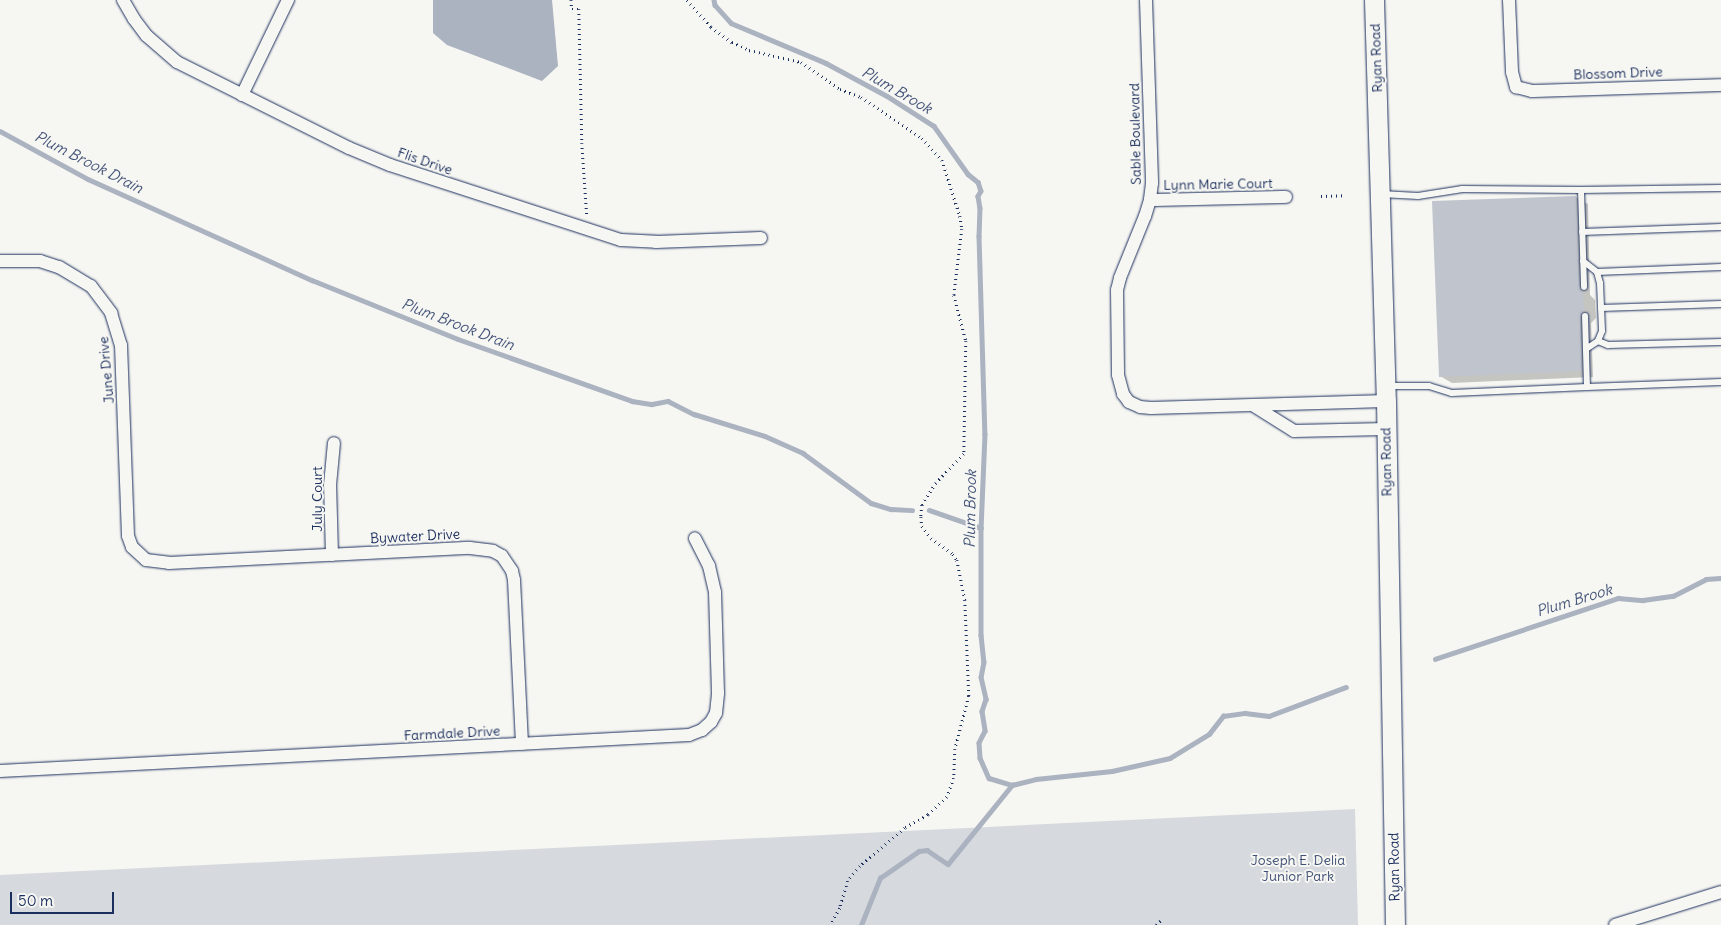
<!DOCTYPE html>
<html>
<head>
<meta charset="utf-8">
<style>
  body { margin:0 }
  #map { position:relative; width:1721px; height:925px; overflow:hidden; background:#f6f6f2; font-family:Delius,sans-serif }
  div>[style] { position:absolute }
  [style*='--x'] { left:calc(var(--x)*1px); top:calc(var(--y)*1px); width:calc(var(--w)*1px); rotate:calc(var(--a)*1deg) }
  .green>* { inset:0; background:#d6d9dd }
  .water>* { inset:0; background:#abb2c0 }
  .shadow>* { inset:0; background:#0003 }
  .stream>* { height:4.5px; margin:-2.25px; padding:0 2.25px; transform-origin:2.25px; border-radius:2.25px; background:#abb2c0 }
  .building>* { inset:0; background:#c0c4cd }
  .path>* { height:2.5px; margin-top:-1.25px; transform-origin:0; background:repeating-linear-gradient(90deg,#1b2f5e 0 1px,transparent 0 5px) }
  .roads { filter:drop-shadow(0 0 1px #1b2f5e) drop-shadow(0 0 1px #1b2f5e) }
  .service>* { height:6px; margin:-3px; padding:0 3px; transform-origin:3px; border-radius:3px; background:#f6f6f2 }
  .minor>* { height:12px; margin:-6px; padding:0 6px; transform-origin:6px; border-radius:6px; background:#f6f6f2 }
  .secondary>* { height:19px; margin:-9.5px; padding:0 9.5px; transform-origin:9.5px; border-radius:9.5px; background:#f6f6f2 }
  span { translate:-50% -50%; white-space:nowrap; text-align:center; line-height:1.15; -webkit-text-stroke:4px #f6f6f2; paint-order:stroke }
  .street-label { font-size:14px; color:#1b2f5e }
  .park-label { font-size:14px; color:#405177 }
  .water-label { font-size:15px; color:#46567b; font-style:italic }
  .scale { position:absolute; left:10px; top:892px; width:104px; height:22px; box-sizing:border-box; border:2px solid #1b2f5e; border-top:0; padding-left:6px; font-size:15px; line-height:18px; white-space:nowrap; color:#1b2f5e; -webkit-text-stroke:4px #f6f6f2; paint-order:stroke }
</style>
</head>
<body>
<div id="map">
  <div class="green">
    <div style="clip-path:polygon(1355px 809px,1358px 925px,0 925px,0 875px)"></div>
  </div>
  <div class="water">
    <div style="clip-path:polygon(433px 0,552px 0,558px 66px,542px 81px,447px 45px,433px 33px)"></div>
  </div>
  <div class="shadow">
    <div style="clip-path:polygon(1576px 197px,1588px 204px,1590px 295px,1595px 300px,1596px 318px,1591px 323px,1593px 377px,1452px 383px,1440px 376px)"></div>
  </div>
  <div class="stream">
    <div style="--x:714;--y:0;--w:5;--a:79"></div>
    <div style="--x:715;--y:5;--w:24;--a:48"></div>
    <div style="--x:731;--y:23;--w:103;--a:22.8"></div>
    <div style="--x:826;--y:63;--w:69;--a:28.4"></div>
    <div style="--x:887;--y:96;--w:56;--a:32.6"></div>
    <div style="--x:934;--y:126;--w:59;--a:54.7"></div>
    <div style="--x:968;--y:174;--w:13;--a:39"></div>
    <div style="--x:978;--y:182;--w:9;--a:72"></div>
    <div style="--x:981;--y:191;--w:6;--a:121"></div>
    <div style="--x:978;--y:196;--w:12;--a:81"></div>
    <div style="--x:980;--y:208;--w:28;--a:92"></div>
    <div style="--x:979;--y:236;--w:198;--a:88.3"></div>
    <div style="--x:985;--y:434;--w:94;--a:92.4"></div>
    <div style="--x:981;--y:528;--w:107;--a:90"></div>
    <div style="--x:981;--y:635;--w:27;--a:84"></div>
    <div style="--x:984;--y:662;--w:15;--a:101"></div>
    <div style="--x:981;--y:677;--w:23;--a:77"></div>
    <div style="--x:986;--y:699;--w:13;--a:108"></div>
    <div style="--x:982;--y:711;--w:20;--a:81"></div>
    <div style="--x:985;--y:731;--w:13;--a:117"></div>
    <div style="--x:979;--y:743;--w:15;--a:86"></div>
    <div style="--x:980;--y:758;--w:22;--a:66"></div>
    <div style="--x:989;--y:778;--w:24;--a:17"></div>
    <div style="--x:1012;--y:785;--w:25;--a:-14"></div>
    <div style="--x:1036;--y:779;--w:76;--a:-6"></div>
    <div style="--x:1112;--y:771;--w:59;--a:-12.6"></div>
    <div style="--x:1170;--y:758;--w:46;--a:-31.6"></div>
    <div style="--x:1209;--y:734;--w:23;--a:-52"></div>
    <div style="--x:1223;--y:716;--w:22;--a:-8"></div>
    <div style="--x:1245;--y:713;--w:24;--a:7"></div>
    <div style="--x:1269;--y:716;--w:82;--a:-20.6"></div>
    <div style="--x:0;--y:131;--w:100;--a:28.6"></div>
    <div style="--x:88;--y:179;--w:246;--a:24.3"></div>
    <div style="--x:312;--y:280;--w:157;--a:22"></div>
    <div style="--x:458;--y:339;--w:185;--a:19.6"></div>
    <div style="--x:632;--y:401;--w:20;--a:9"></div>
    <div style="--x:652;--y:404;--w:16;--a:-11"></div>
    <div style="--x:668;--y:401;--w:29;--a:27"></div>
    <div style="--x:694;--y:414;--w:74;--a:17.2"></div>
    <div style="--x:765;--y:436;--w:42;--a:24.1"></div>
    <div style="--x:803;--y:453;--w:84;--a:36.3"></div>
    <div style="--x:871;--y:503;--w:21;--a:17"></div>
    <div style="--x:891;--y:509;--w:21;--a:3"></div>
    <div style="--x:929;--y:510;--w:55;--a:19.1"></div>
    <div style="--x:1435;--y:659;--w:193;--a:-18.4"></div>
    <div style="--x:1618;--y:598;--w:25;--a:5"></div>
    <div style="--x:1643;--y:600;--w:30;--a:-8"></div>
    <div style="--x:1673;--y:596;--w:37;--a:-27"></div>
    <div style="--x:1706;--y:579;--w:15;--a:-4"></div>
    <div style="--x:861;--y:925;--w:51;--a:-68"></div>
    <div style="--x:880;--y:878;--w:47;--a:-34.7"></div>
    <div style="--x:919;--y:851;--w:8;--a:-7"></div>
    <div style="--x:927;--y:850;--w:25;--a:34"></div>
    <div style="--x:948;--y:864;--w:102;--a:-51"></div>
  </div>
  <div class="building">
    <div style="clip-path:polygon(1576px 196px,1579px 287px,1583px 292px,1584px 311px,1580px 316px,1582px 371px,1439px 377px,1432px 201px)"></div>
  </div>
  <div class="path">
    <div style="--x:571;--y:0;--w:9;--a:84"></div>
    <div style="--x:572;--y:9;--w:7;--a:0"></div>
    <div style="--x:579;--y:9;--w:134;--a:88.7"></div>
    <div style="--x:582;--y:143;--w:73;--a:86.1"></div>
    <div style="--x:687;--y:0;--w:36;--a:48"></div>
    <div style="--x:711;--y:27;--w:26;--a:36"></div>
    <div style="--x:732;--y:42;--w:19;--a:25"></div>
    <div style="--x:749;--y:50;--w:53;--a:13"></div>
    <div style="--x:801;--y:62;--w:47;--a:34.7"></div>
    <div style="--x:840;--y:89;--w:22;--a:21"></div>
    <div style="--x:861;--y:97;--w:73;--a:33.9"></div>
    <div style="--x:922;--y:138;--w:30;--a:48"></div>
    <div style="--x:942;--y:160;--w:59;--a:72.2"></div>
    <div style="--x:960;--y:216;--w:13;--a:81"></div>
    <div style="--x:962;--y:229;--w:66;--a:96.9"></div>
    <div style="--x:954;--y:295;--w:48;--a:75.4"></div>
    <div style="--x:966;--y:341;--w:113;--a:91"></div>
    <div style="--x:964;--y:454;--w:40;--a:134"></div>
    <div style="--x:936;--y:483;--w:26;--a:122"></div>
    <div style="--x:922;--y:505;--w:12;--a:95"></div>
    <div style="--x:921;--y:517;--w:9;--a:84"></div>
    <div style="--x:922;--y:526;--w:15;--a:53"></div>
    <div style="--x:931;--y:538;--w:27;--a:36"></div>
    <div style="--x:953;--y:554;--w:7;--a:56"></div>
    <div style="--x:957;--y:560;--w:41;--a:78.7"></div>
    <div style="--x:965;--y:600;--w:96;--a:87.6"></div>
    <div style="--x:969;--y:696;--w:55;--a:104.8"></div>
    <div style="--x:955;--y:749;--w:29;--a:92"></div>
    <div style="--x:954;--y:778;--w:20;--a:110"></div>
    <div style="--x:947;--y:797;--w:26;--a:137"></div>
    <div style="--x:928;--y:815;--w:26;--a:151"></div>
    <div style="--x:905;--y:828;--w:59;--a:139.8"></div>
    <div style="--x:860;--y:866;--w:19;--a:129"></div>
    <div style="--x:848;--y:881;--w:28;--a:107"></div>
    <div style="--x:840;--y:908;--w:20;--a:120"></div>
    <div style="--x:1321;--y:196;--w:25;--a:-2"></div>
    <div style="--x:1156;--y:925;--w:6;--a:-45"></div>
  </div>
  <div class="roads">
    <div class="service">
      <div style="--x:1581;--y:190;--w:140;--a:-0.8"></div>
      <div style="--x:1381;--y:194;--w:37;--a:3"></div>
      <div style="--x:1418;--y:196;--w:45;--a:-9"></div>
      <div style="--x:1462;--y:189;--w:119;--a:0.5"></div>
      <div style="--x:1581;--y:190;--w:97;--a:88.2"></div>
      <div style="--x:1582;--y:232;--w:139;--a:-2.1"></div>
      <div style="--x:1583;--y:261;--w:18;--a:38"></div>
      <div style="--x:1597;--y:272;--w:11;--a:75"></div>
      <div style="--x:1600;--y:283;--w:48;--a:87.6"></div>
      <div style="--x:1602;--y:331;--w:11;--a:112"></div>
      <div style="--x:1598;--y:341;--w:14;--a:146"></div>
      <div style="--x:1597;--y:272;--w:124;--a:-2.3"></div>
      <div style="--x:1601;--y:308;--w:120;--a:-1.9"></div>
      <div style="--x:1598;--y:341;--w:11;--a:22"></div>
      <div style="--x:1608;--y:345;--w:113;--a:-1.5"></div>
      <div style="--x:1388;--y:386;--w:41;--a:0"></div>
      <div style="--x:1429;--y:386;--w:24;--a:17"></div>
      <div style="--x:1452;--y:393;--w:135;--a:-2.5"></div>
      <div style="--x:1587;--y:387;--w:71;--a:-91.6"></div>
      <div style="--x:1587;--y:387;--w:134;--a:-2.1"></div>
    </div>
    <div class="minor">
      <div style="--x:123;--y:0;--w:22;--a:60"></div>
      <div style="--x:134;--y:19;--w:21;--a:53"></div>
      <div style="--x:147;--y:36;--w:40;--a:41"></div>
      <div style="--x:177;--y:62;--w:192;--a:26.6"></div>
      <div style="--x:349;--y:148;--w:44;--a:22.5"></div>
      <div style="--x:390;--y:165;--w:243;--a:18"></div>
      <div style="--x:621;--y:240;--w:35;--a:3"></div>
      <div style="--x:656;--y:242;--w:105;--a:-2.2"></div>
      <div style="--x:1146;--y:0;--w:183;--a:88.1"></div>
      <div style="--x:1152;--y:183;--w:17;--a:97"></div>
      <div style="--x:1150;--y:200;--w:17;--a:107"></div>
      <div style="--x:1145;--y:216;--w:67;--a:112"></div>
      <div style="--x:1120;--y:278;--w:12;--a:104"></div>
      <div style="--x:1117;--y:290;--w:85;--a:89.3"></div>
      <div style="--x:1118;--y:375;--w:20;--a:75"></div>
      <div style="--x:1123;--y:394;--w:10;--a:53"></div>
      <div style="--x:1129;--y:402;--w:12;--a:24"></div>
      <div style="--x:1140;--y:407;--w:11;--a:5"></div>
      <div style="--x:1151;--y:408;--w:235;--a:-1.7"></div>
      <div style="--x:1509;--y:0;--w:72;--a:87.6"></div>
      <div style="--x:1512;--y:72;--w:16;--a:75"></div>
      <div style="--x:1516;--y:87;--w:16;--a:14"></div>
      <div style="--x:1532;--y:91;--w:189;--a:-1.8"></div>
      <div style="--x:242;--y:95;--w:106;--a:-64.2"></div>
      <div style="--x:1150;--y:200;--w:136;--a:-1.3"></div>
      <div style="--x:0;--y:261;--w:40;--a:0"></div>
      <div style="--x:40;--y:261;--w:20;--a:18"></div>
      <div style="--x:59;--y:267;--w:37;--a:31"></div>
      <div style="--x:91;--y:286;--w:34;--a:53"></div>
      <div style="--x:111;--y:313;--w:34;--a:73"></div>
      <div style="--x:121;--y:345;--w:191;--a:87.9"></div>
      <div style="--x:128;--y:536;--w:12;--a:70"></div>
      <div style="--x:132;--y:547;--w:19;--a:43"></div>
      <div style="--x:146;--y:560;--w:23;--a:7"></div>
      <div style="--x:169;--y:563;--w:301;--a:-2.9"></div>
      <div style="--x:470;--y:548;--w:23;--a:7"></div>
      <div style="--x:493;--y:551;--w:10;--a:29"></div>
      <div style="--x:502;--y:556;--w:18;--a:56"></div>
      <div style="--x:512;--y:571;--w:9;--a:77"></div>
      <div style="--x:514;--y:580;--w:164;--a:87.2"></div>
      <div style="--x:1254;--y:406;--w:47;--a:32"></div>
      <div style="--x:1294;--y:431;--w:92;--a:-1.2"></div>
      <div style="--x:332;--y:555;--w:70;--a:-91.6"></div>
      <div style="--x:330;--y:485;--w:42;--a:-84.6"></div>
      <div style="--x:0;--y:771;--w:690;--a:-2.99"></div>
      <div style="--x:689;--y:735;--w:14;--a:-21"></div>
      <div style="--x:702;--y:730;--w:12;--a:-42"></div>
      <div style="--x:711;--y:722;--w:10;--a:-61"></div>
      <div style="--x:716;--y:713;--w:20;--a:-84"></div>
      <div style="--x:718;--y:693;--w:101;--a:-91.7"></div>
      <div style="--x:715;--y:592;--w:27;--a:-103"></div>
      <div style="--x:709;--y:566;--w:31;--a:-117"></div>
      <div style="--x:1615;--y:925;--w:111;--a:-17.3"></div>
    </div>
    <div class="secondary">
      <div style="--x:1374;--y:0;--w:401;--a:88.3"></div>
      <div style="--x:1386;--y:401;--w:524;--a:89.02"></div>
    </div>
  </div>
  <div class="street-label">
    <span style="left:1376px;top:58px;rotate:-92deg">Ryan Road</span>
    <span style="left:1618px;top:73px;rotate:-2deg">Blossom Drive</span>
    <span style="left:1135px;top:134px;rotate:-91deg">Sable Boulevard</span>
    <span style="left:425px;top:161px;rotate:19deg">Flis Drive</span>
    <span style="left:1218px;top:184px;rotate:-1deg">Lynn Marie Court</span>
    <span style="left:106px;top:370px;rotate:-95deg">June Drive</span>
    <span style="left:1386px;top:462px;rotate:-91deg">Ryan Road</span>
    <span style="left:317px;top:499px;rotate:-90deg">July Court</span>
    <span style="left:415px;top:536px;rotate:-3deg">Bywater Drive</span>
    <span style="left:452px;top:733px;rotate:-3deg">Farmdale Drive</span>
    <span style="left:1394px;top:867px;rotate:-91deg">Ryan Road</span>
  </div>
  <div class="park-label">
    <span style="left:1298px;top:868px">Joseph E. Delia<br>Junior Park</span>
  </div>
  <div class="water-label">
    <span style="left:897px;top:90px;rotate:30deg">Plum Brook</span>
    <span style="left:89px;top:162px;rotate:27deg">Plum Brook Drain</span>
    <span style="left:458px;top:324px;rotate:21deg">Plum Brook Drain</span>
    <span style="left:970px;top:509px;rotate:-89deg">Plum Brook</span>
    <span style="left:1574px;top:600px;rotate:-17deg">Plum Brook</span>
  </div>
  <div class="scale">50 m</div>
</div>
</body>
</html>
